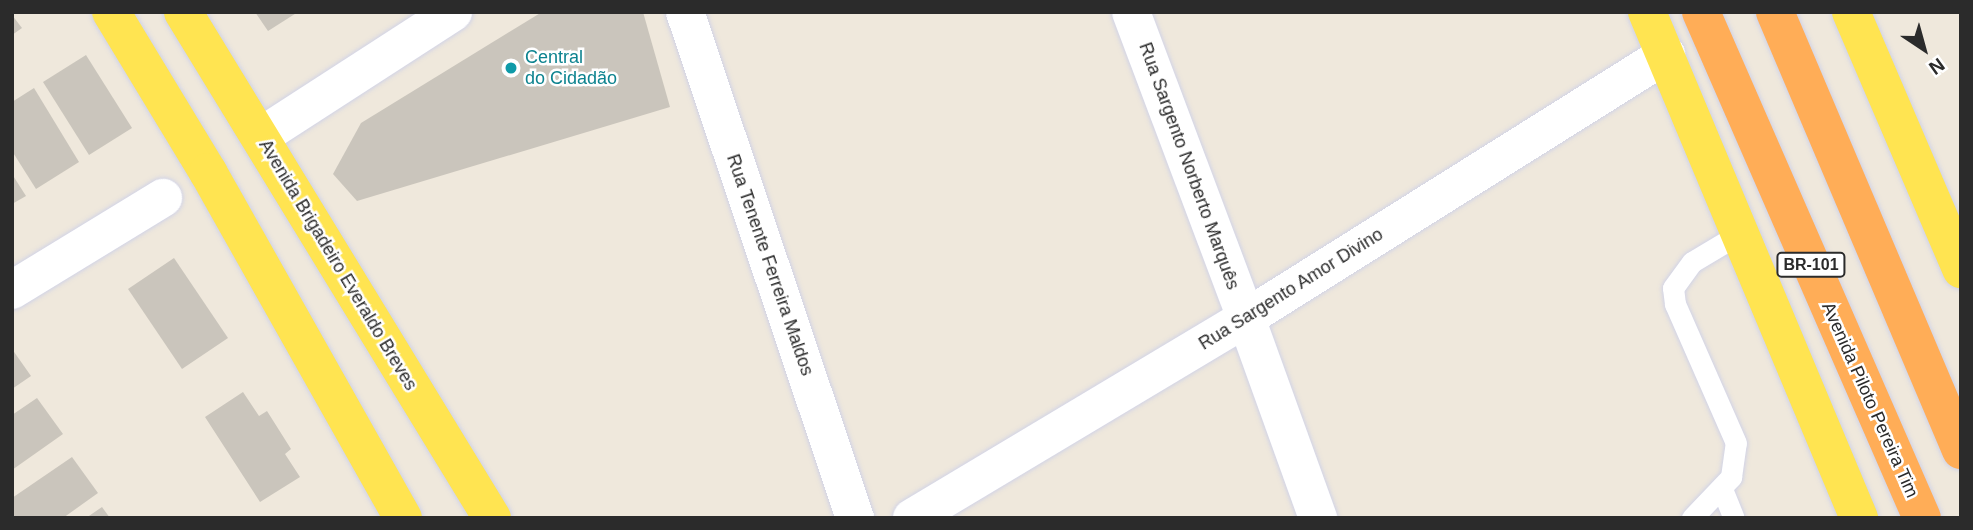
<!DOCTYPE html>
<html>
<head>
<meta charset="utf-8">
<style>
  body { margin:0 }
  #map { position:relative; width:1973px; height:530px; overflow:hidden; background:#efe8dc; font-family:Helvetica,sans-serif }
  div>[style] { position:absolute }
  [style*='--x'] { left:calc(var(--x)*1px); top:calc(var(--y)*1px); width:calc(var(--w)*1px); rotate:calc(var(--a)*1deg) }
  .building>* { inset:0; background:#cac5bc }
  .roads { filter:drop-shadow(0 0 2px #d1d3e6) drop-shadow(0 0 2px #d1d3e6) }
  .lane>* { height:21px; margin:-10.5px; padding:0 10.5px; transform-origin:10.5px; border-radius:10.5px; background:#fff }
  .street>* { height:38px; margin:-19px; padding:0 19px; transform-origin:19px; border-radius:19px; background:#fff }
  .secondary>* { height:38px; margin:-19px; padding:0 19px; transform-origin:19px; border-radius:19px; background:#fff }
  .primary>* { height:38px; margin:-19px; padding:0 19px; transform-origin:19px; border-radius:19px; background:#ffe451 }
  .highway>* { height:38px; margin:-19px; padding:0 19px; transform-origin:19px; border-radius:19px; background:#ffad57 }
  .dots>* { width:19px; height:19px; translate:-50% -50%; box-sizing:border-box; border:4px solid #fff; border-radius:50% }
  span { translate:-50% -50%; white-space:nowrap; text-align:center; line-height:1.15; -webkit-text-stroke:5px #fff; paint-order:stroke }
  .shield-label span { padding:2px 5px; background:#fff; border:2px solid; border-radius:5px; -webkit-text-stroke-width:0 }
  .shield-label { font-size:16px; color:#2b2b2b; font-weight:700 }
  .culture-label { font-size:18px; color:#0d838f }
  .left { translate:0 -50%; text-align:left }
  .street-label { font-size:18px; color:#2b2b2b }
  .frame { position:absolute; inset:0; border:14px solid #2b2b2b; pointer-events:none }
  .north { position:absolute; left:1889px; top:14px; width:70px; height:70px; -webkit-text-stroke:5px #fff; paint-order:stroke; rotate:144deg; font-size:19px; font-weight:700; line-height:28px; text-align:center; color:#2b2b2b }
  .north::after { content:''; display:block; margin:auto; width:24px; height:32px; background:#2b2b2b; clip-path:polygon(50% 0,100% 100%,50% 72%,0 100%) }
</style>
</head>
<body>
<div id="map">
  <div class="building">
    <div style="clip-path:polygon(255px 12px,298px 12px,268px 31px)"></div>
    <div style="clip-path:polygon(542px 12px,643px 12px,670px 107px,357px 201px,333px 174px,361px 123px)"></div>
    <div style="clip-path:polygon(12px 15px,22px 28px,12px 35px)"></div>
    <div style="clip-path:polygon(86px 55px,132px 128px,89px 155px,43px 82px)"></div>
    <div style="clip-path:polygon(34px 88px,79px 162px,36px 189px,12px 151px,12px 102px)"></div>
    <div style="clip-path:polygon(12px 174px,26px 196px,12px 204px)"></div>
    <div style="clip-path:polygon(174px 258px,228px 338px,182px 369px,128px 289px)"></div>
    <div style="clip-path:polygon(12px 349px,31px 376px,12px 389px)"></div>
    <div style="clip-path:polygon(243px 392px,259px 416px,267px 411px,291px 449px,285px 454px,300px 477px,260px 502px,205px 417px)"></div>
    <div style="clip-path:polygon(37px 398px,63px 434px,12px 470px,12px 415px)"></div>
    <div style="clip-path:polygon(72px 457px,98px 493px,63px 518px,14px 518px,12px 498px)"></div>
    <div style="clip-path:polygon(102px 507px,110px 518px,86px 518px)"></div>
  </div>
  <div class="roads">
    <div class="lane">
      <div style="--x:1722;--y:489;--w:31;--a:68"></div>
      <div style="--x:1692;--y:518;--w:57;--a:-46.4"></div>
      <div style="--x:1731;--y:477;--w:34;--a:-82"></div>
      <div style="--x:1736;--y:443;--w:152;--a:-113.7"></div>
      <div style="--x:1675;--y:304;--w:16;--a:-97"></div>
      <div style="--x:1673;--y:288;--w:32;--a:-54"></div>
      <div style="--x:1692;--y:262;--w:55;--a:-30.8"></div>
    </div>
    <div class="street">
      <div style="--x:260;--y:137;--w:230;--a:-32.9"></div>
      <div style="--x:12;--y:290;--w:177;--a:-31.4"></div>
      <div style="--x:1246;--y:318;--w:213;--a:70.2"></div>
    </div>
    <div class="secondary">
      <div style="--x:685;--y:12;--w:534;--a:71.43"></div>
      <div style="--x:1131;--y:12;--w:327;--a:69.4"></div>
      <div style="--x:912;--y:518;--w:389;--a:-30.9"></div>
      <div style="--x:1246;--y:318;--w:496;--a:-32.1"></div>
    </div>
    <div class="primary">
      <div style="--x:111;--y:12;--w:187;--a:58.8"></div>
      <div style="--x:208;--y:172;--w:397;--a:60.6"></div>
      <div style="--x:183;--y:12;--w:593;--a:58.59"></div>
      <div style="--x:1647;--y:12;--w:549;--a:67.27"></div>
      <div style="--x:1851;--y:12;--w:280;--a:66.8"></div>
    </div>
    <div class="highway">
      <div style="--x:1701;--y:12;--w:552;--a:66.41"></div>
      <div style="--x:1775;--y:12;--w:476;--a:67"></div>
    </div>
  </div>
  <div class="dots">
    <div style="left:511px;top:68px;background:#0f9aa8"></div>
  </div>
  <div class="shield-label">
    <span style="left:1811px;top:265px">BR-101</span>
  </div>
  <div class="culture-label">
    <span class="left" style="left:525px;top:68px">Central<br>do Cidadão</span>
  </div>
  <div class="street-label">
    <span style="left:1189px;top:166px;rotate:70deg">Rua Sargento Norberto Marquês</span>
    <span style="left:338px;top:265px;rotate:59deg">Avenida Brigadeiro Everaldo Breves</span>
    <span style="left:770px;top:265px;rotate:71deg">Rua Tenente Ferreira Maldos</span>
    <span style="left:1291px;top:289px;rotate:-32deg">Rua Sargento Amor Divino</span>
    <span style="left:1870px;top:400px;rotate:66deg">Avenida Piloto Pereira Tim</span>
  </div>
  <div class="frame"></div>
  <div class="north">N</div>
</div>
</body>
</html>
